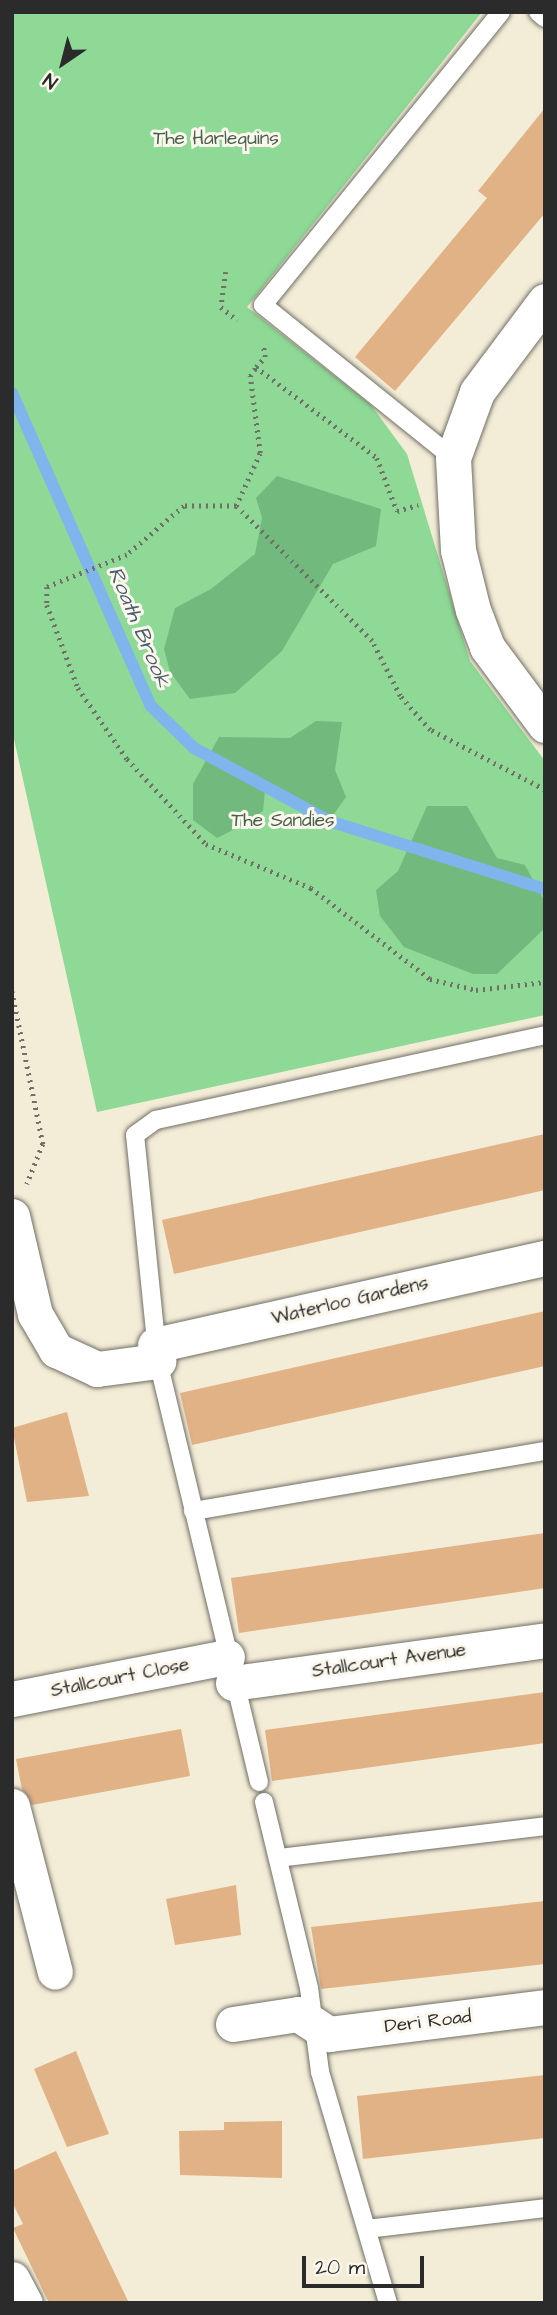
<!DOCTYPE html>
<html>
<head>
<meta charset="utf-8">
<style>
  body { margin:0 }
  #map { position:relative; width:557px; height:2315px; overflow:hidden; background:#f3ecd6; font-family:"Architects Daughter",sans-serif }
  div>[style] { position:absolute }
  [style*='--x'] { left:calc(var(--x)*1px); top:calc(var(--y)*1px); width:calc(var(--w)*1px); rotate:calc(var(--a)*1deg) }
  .green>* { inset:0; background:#8dd995 }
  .forest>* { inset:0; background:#72b97e }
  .stream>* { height:12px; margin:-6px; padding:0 6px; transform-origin:6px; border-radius:6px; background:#7fb4ed }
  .building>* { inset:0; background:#e1b286 }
  .path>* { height:4.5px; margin-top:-2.25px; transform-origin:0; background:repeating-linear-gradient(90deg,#716f67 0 2px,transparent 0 7px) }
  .roads { filter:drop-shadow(0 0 2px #716f67) drop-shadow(0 0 2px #716f67) }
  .service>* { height:18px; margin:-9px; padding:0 9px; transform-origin:9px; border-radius:9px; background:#fff }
  .minor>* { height:35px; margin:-17.5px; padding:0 17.5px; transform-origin:17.5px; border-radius:17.5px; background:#fff }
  span { translate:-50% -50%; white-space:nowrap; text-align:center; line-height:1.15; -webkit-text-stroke:6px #fbf7ec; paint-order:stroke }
  .park-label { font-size:19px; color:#485f4b }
  .street-label { font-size:19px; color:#2b2b2b }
  .water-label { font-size:21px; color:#485b6f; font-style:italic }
  .frame { position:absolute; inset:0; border:14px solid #2b2b2b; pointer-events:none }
  .north { position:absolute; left:28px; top:28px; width:70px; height:70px; -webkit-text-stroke:5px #fbf7ec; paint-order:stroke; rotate:215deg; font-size:19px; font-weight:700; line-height:28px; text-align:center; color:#2b2b2b }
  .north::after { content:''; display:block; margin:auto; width:24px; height:32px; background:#2b2b2b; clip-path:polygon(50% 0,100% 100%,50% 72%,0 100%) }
  .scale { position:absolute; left:302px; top:2256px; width:122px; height:32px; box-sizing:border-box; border:4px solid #2b2b2b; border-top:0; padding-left:9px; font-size:21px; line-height:24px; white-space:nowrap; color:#2b2b2b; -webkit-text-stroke:5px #fbf7ec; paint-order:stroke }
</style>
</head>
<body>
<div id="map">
  <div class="green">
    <div style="clip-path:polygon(12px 12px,482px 12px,247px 307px,371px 405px,407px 454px,470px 661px,545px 761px,545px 1015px,97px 1112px,12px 730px)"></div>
  </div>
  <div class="forest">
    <div style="clip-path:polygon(277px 476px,381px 509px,376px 546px,333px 564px,282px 651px,235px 693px,190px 699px,170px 672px,164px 649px,175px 608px,211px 589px,255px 554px,262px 518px,256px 498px)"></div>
    <div style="clip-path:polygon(316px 721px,342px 722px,335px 770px,346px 797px,334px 814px,311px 821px,292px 795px,266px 782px,263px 811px,241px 826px,217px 838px,193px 820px,193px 784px,219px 737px,290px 738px)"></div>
    <div style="clip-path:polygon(427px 806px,467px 806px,497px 858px,525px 865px,545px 902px,545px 928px,497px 974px,473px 974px,404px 947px,380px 916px,376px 890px,398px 871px)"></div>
  </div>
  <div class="stream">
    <div style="--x:12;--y:393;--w:342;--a:66.1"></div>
    <div style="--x:151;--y:706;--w:60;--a:44.3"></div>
    <div style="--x:194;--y:748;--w:153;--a:28.4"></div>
    <div style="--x:329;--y:821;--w:226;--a:17.5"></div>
  </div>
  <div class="building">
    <div style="clip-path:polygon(545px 108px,545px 213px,395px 391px,355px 357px,487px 198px,478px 191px)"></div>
    <div style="clip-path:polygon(545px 1134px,545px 1190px,174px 1274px,162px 1220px)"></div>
    <div style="clip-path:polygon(545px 1311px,545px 1366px,192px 1445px,180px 1393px)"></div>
    <div style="clip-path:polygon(67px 1412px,89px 1496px,27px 1502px,12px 1428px)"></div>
    <div style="clip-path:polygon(545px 1533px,545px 1588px,239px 1633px,231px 1578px)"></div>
    <div style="clip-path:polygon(545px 1692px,545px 1743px,272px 1781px,265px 1730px)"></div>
    <div style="clip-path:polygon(181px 1729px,190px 1776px,32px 1805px,22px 1789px,16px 1759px)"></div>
    <div style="clip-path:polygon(236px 1885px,241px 1935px,175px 1945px,166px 1899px)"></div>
    <div style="clip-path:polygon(545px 1901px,545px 1964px,321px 1989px,311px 1927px)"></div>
    <div style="clip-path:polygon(76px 2051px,109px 2134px,67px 2147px,34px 2069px)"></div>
    <div style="clip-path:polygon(545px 2075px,545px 2138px,363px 2159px,357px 2096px)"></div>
    <div style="clip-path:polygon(282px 2121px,282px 2178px,180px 2175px,179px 2131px,224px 2130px,224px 2122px)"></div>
    <div style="clip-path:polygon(56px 2151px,129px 2303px,49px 2303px,13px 2228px,23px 2224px,12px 2202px,12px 2171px)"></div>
  </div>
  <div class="path">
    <div style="--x:226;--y:272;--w:35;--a:98"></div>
    <div style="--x:221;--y:307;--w:21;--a:39"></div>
    <div style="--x:256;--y:367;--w:13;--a:-48"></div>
    <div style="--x:265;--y:357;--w:13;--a:-99"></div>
    <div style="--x:236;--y:506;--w:58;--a:-65.6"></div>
    <div style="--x:260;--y:453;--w:78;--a:-97.4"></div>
    <div style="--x:250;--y:376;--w:11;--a:-56"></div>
    <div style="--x:256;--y:367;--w:151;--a:36.9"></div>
    <div style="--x:377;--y:458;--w:57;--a:69.3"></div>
    <div style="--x:397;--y:511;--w:22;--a:-16"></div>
    <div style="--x:545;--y:790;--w:130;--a:-152.4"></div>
    <div style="--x:430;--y:730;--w:45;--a:-131.4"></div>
    <div style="--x:400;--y:696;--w:62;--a:-117"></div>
    <div style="--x:372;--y:641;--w:192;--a:-135.2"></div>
    <div style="--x:236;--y:506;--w:52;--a:180"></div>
    <div style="--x:184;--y:506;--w:75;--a:139.3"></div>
    <div style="--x:127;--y:555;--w:86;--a:158.2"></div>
    <div style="--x:47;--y:587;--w:18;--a:90"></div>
    <div style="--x:47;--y:605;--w:89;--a:69.5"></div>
    <div style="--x:78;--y:688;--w:86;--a:55.4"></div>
    <div style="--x:127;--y:759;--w:116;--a:47.1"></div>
    <div style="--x:206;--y:844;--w:114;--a:22.7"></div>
    <div style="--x:311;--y:888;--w:150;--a:37.4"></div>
    <div style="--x:430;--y:979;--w:47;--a:13.4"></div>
    <div style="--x:476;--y:990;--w:69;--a:-6.6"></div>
    <div style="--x:12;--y:991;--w:156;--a:78.5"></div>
    <div style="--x:43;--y:1144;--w:43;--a:111.8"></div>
  </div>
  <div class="roads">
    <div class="service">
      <div style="--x:538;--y:12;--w:9;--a:41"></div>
      <div style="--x:453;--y:458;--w:244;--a:-141.2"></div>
      <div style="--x:263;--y:305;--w:377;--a:-50.9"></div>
      <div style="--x:193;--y:1511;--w:357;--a:-9.7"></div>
      <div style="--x:259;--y:1782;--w:433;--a:-103.5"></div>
      <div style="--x:158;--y:1361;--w:227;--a:-95.8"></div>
      <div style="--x:135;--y:1135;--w:26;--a:-36"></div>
      <div style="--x:156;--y:1120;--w:398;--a:-12.3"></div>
      <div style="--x:264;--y:1802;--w:191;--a:76.4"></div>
      <div style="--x:309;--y:1988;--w:85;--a:82.5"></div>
      <div style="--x:320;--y:2072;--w:241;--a:73.6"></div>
      <div style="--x:278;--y:1858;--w:269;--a:-6.8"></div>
      <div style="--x:367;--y:2229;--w:179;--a:-6.7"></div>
    </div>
    <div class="minor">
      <div style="--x:545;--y:301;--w:114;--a:126.8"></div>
      <div style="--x:477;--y:392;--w:70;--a:110"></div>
      <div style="--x:453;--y:458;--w:92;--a:86.9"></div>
      <div style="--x:458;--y:550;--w:62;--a:76"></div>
      <div style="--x:473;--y:610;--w:40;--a:69"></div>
      <div style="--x:487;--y:647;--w:97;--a:53.4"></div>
      <div style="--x:12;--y:1216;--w:101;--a:76.8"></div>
      <div style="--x:35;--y:1314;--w:42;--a:59.7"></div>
      <div style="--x:56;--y:1350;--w:45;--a:24.9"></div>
      <div style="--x:97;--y:1369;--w:62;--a:-7.5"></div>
      <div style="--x:155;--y:1345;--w:400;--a:-12.6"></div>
      <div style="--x:233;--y:1683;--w:315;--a:-7.8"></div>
      <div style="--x:12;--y:1699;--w:219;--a:-11.1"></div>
      <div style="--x:12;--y:1806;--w:171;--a:75.5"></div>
      <div style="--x:233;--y:2024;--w:66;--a:-8.7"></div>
      <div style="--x:298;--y:2014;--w:37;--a:33"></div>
      <div style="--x:329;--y:2034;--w:218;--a:-7.1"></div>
      <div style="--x:12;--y:2279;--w:27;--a:62"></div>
    </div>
  </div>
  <div class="park-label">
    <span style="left:216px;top:139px">The Harlequins</span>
    <span style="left:283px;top:821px">The Sandies</span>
  </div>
  <div class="street-label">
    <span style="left:350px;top:1301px;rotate:-13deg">Waterloo Gardens</span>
    <span style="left:389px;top:1661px;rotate:-8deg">Stallcourt Avenue</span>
    <span style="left:120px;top:1678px;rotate:-11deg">Stallcourt Close</span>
    <span style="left:428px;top:2022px;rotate:-7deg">Deri Road</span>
  </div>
  <div class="water-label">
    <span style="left:139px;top:627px;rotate:67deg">Roath Brook</span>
  </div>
  <div class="frame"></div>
  <div class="north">N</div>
  <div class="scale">20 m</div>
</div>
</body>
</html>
